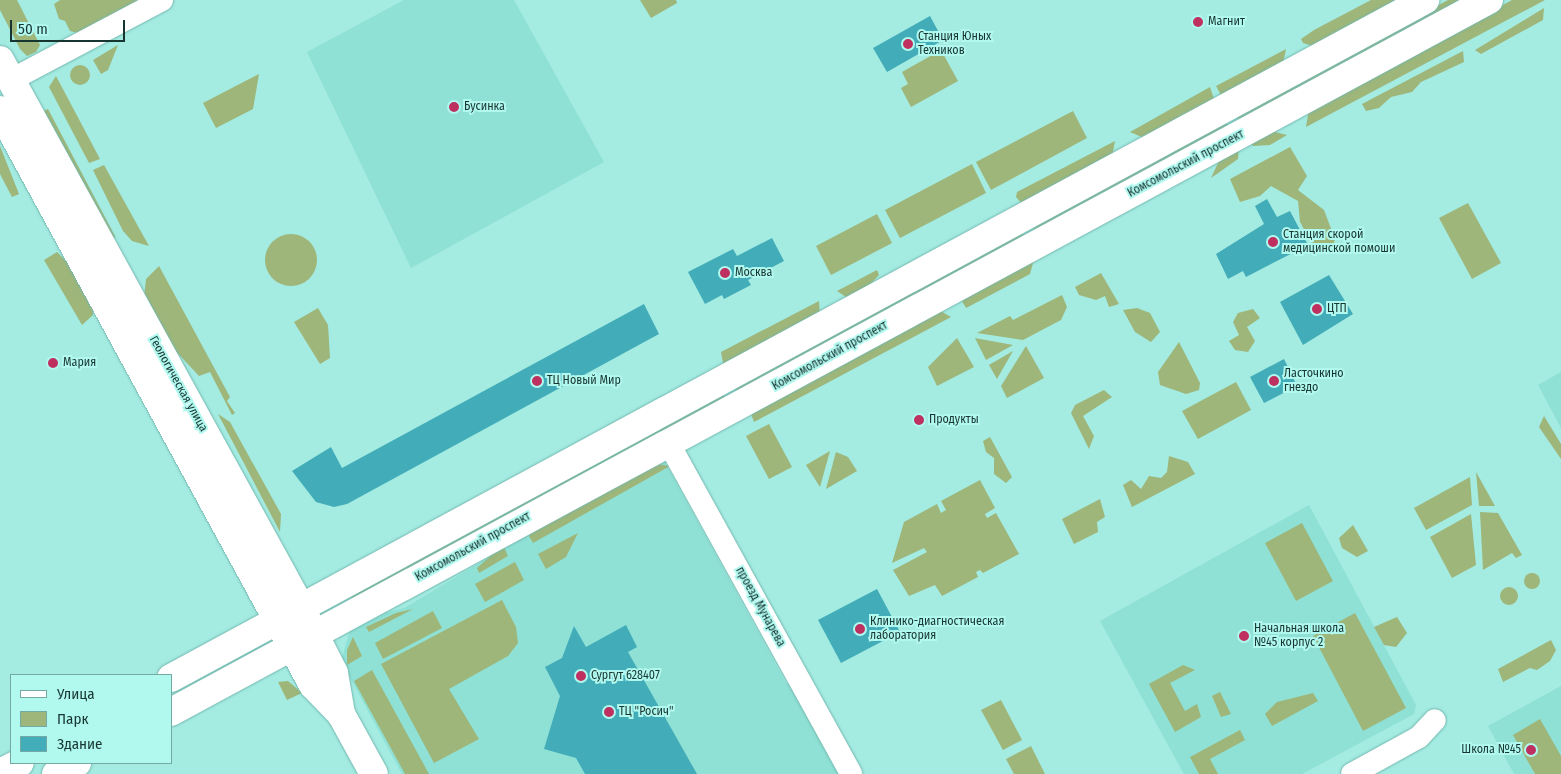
<!DOCTYPE html>
<html>
<head>
<meta charset="utf-8">
<style>
  body { margin:0 }
  #map { position:relative; width:1561px; height:774px; overflow:hidden; background:#a4ebe2; font-family:"Fira Sans Condensed",sans-serif }
  div>[style] { position:absolute }
  [style*='--x'] { left:calc(var(--x)*1px); top:calc(var(--y)*1px); width:calc(var(--w)*1px); rotate:calc(var(--a)*1deg) }
  .built>* { inset:0; background:#8fe0d5 }
  .green>* { inset:0; background:#9eb679 }
  .round { border-radius:50% }
  .building>* { inset:0; background:#42adb9 }
  .roads { filter:drop-shadow(0 0 1px #72b7ae) drop-shadow(0 0 1px #72b7ae) }
  .minor>* { height:22px; margin:-11px; padding:0 11px; transform-origin:11px; border-radius:11px; background:#fff }
  .major>* { height:28px; margin:-14px; padding:0 14px; transform-origin:14px; border-radius:14px; background:#fff }
  .dots>* { width:14px; height:14px; translate:-50% -50%; box-sizing:border-box; border:2px solid #b1f8ef; border-radius:50% }
  span { translate:-50% -50%; white-space:nowrap; text-align:center; line-height:1.15; -webkit-text-stroke:4px #b1f8ef; paint-order:stroke }
  .poi-label { font-size:12px; color:#173531 }
  .left { translate:0 -50%; text-align:left }
  .right { translate:-100% -50%; text-align:right }
  .street-label { font-size:12px; color:#173531 }
  .legend { position:absolute; left:10px; top:674px; width:162px; height:90px; box-sizing:border-box; background:#b1f8ef; border:1px solid #73aaa3; margin:0; padding:6px 9px; list-style:none; font-size:15px; color:#173531 }
  .legend li { display:flex; align-items:center; gap:10px; height:25px }
  .legend b { width:25px; border:1px solid #73aaa3 }
  .scale { position:absolute; left:10px; top:20px; width:115px; height:22px; box-sizing:border-box; border:2px solid #173531; border-top:0; padding-left:6px; font-size:15px; line-height:18px; white-space:nowrap; color:#173531; -webkit-text-stroke:4px #b1f8ef; paint-order:stroke }
</style>
</head>
<body>
<div id="map">
  <div class="built">
    <div style="clip-path:polygon(404px 0,514px 0,604px 162px,411px 268px,307px 52px)"></div>
    <div style="clip-path:polygon(1561px 372px,1561px 428px,1538px 385px)"></div>
    <div style="clip-path:polygon(663px 459px,786px 683px,823px 702px,862px 774px,402px 774px,341px 661px,350px 630px,376px 615px,404px 608px,480px 563px,497px 544px)"></div>
    <div style="clip-path:polygon(1309px 505px,1416px 705px,1414px 714px,1302px 774px,1184px 774px,1100px 621px)"></div>
    <div style="clip-path:polygon(1561px 686px,1561px 774px,1514px 774px,1488px 726px)"></div>
  </div>
  <div class="green">
    <div style="clip-path:polygon(0 0,17px 0,40px 45px,36px 52px,27px 56px,20px 49px,0 10px)"></div>
    <div style="clip-path:polygon(60px 0,146px 0,81px 34px,70px 31px,65px 21px,59px 19px,54px 4px)"></div>
    <div style="clip-path:polygon(640px 0,676px 0,677px 3px,651px 18px)"></div>
    <div style="clip-path:polygon(1371px 0,1404px 0,1313px 46px,1303px 43px,1301px 39px,1314px 30px)"></div>
    <div style="clip-path:polygon(1448px 0,1467px 0,1240px 122px,1236px 114px)"></div>
    <div style="clip-path:polygon(1512px 0,1545px 0,1306px 127px,1309px 109px)"></div>
    <div style="clip-path:polygon(1544px 8px,1543px 20px,1481px 54px,1475px 50px)"></div>
    <div style="clip-path:polygon(118px 45px,108px 70px,101px 74px,93px 60px)"></div>
    <div style="clip-path:polygon(1286px 49px,1283px 64px,1222px 97px,1216px 86px)"></div>
    <div style="clip-path:polygon(941px 50px,958px 81px,911px 107px,901px 88px,908px 84px,902px 72px)"></div>
    <div style="clip-path:polygon(1463px 51px,1464px 62px,1421px 82px,1412px 92px,1391px 97px,1379px 108px,1366px 111px,1362px 104px)"></div>
    <div class="round" style="left:70px;top:65px;width:20px;height:20px"></div>
    <div style="clip-path:polygon(259px 74px,253px 109px,216px 128px,203px 103px)"></div>
    <div style="clip-path:polygon(56px 76px,100px 159px,89px 163px,49px 87px)"></div>
    <div style="clip-path:polygon(1210px 87px,1215px 102px,1144px 138px,1130px 132px)"></div>
    <div style="clip-path:polygon(48px 109px,116px 238px,111px 236px,43px 111px)"></div>
    <div style="clip-path:polygon(1073px 111px,1087px 138px,991px 190px,976px 162px)"></div>
    <div style="clip-path:polygon(1225px 121px,1229px 127px,1035px 231px,1031px 224px)"></div>
    <div style="clip-path:polygon(1271px 131px,1287px 135px,1270px 145px,1253px 146px,1249px 142px)"></div>
    <div style="clip-path:polygon(1115px 141px,1112px 157px,1023px 205px,1016px 197px,1017px 192px)"></div>
    <div style="clip-path:polygon(0 146px,19px 194px,12px 197px,0 174px)"></div>
    <div style="clip-path:polygon(1290px 147px,1307px 176px,1298px 190px,1324px 210px,1335px 239px,1332px 251px,1311px 242px,1300px 222px,1298px 201px,1271px 186px,1260px 196px,1240px 202px,1230px 179px)"></div>
    <div style="clip-path:polygon(1239px 149px,1238px 159px,1211px 178px,1219px 161px)"></div>
    <div style="clip-path:polygon(972px 164px,986px 193px,900px 238px,885px 210px)"></div>
    <div style="clip-path:polygon(104px 165px,149px 246px,132px 241px,123px 231px,93px 170px)"></div>
    <div style="clip-path:polygon(1468px 203px,1501px 263px,1472px 279px,1439px 218px)"></div>
    <div style="clip-path:polygon(877px 214px,892px 243px,831px 275px,816px 246px)"></div>
    <div style="clip-path:polygon(1021px 231px,1024px 237px,737px 392px,734px 386px)"></div>
    <div class="round" style="left:265px;top:234px;width:52px;height:52px"></div>
    <div style="clip-path:polygon(57px 252px,76px 271px,93px 308px,93px 315px,82px 325px,44px 260px)"></div>
    <div style="clip-path:polygon(1035px 256px,1030px 274px,966px 308px,962px 301px,965px 292px)"></div>
    <div style="clip-path:polygon(159px 266px,230px 397px,227px 401px,235px 413px,232px 415px,210px 372px,199px 376px,170px 345px,144px 297px,146px 279px)"></div>
    <div style="clip-path:polygon(877px 270px,879px 275px,862px 293px,849px 299px,837px 291px)"></div>
    <div style="clip-path:polygon(1101px 273px,1119px 304px,1109px 307px,1105px 296px,1096px 300px,1079px 295px,1075px 287px)"></div>
    <div style="clip-path:polygon(1062px 295px,1067px 307px,1061px 320px,1023px 340px,977px 333px,1010px 316px,1013px 320px)"></div>
    <div style="clip-path:polygon(819px 301px,820px 316px,724px 368px,721px 352px)"></div>
    <div style="clip-path:polygon(318px 308px,328px 325px,330px 358px,320px 364px,294px 322px)"></div>
    <div style="clip-path:polygon(1137px 308px,1150px 313px,1160px 332px,1151px 342px,1135px 332px,1123px 310px)"></div>
    <div style="clip-path:polygon(937px 309px,951px 317px,754px 422px,750px 411px)"></div>
    <div style="clip-path:polygon(1253px 309px,1260px 318px,1247px 327px,1255px 341px,1248px 352px,1235px 350px,1229px 341px,1239px 335px,1233px 322px,1238px 313px)"></div>
    <div style="clip-path:polygon(957px 338px,974px 367px,937px 386px,928px 367px)"></div>
    <div style="clip-path:polygon(975px 338px,1013px 345px,986px 360px)"></div>
    <div style="clip-path:polygon(1179px 342px,1200px 383px,1199px 390px,1186px 394px,1160px 385px,1158px 372px)"></div>
    <div style="clip-path:polygon(1026px 346px,1044px 378px,1007px 398px,1001px 386px)"></div>
    <div style="clip-path:polygon(1013px 351px,997px 379px,989px 365px)"></div>
    <div style="clip-path:polygon(1236px 382px,1251px 410px,1198px 439px,1182px 411px)"></div>
    <div style="clip-path:polygon(1104px 390px,1112px 397px,1083px 416px,1094px 436px,1089px 449px,1071px 413px,1075px 405px)"></div>
    <div style="clip-path:polygon(722px 393px,725px 398px,352px 599px,349px 593px)"></div>
    <div style="clip-path:polygon(218px 414px,230px 422px,281px 514px,280px 532px)"></div>
    <div style="clip-path:polygon(1544px 416px,1561px 444px,1561px 459px,1539px 427px)"></div>
    <div style="clip-path:polygon(769px 424px,792px 467px,769px 479px,746px 436px)"></div>
    <div style="clip-path:polygon(990px 437px,1012px 477px,1006px 483px,994px 474px,994px 458px,986px 452px,983px 441px)"></div>
    <div style="clip-path:polygon(830px 451px,820px 487px,806px 465px)"></div>
    <div style="clip-path:polygon(836px 452px,848px 457px,857px 471px,826px 489px)"></div>
    <div style="clip-path:polygon(1169px 456px,1188px 462px,1195px 474px,1132px 507px,1123px 485px,1131px 480px,1141px 489px,1149px 476px,1161px 478px,1167px 472px)"></div>
    <div style="clip-path:polygon(650px 463px,670px 466px,533px 543px,529px 536px,536px 526px)"></div>
    <div style="clip-path:polygon(1476px 472px,1495px 506px,1479px 506px)"></div>
    <div style="clip-path:polygon(1470px 477px,1472px 505px,1426px 530px,1414px 508px)"></div>
    <div style="clip-path:polygon(980px 480px,995px 508px,985px 514px,987px 518px,996px 513px,1019px 554px,983px 573px,980px 570px,976px 572px,978px 577px,942px 596px,935px 585px,909px 596px,893px 570px,927px 552px,924px 548px,892px 563px,904px 522px,937px 504px,941px 513px,946px 510px,941px 501px)"></div>
    <div style="clip-path:polygon(1100px 499px,1105px 517px,1097px 522px,1098px 532px,1074px 544px,1062px 519px)"></div>
    <div style="clip-path:polygon(1480px 512px,1498px 513px,1522px 555px,1516px 558px,1512px 553px,1483px 570px)"></div>
    <div style="clip-path:polygon(1471px 514px,1476px 565px,1452px 578px,1430px 537px)"></div>
    <div style="clip-path:polygon(1302px 523px,1333px 581px,1296px 601px,1265px 543px)"></div>
    <div style="clip-path:polygon(1353px 525px,1368px 551px,1357px 557px,1342px 548px,1339px 538px)"></div>
    <div style="clip-path:polygon(578px 533px,566px 557px,546px 569px,538px 554px)"></div>
    <div style="clip-path:polygon(503px 545px,508px 556px,479px 573px,477px 568px)"></div>
    <div style="clip-path:polygon(515px 562px,524px 580px,485px 602px,475px 584px)"></div>
    <div class="round" style="left:1524px;top:573px;width:16px;height:16px"></div>
    <div class="round" style="left:1500px;top:587px;width:18px;height:18px"></div>
    <div style="clip-path:polygon(502px 600px,516px 627px,518px 643px,508px 656px,449px 689px,479px 739px,434px 763px,381px 664px)"></div>
    <div style="clip-path:polygon(413px 609px,369px 632px,366px 627px,396px 613px)"></div>
    <div style="clip-path:polygon(433px 611px,442px 628px,383px 659px,375px 643px)"></div>
    <div style="clip-path:polygon(1355px 613px,1406px 708px,1363px 731px,1313px 636px)"></div>
    <div style="clip-path:polygon(1397px 617px,1407px 633px,1396px 647px,1384px 645px,1374px 627px)"></div>
    <div style="clip-path:polygon(353px 637px,362px 656px,347px 665px,347px 650px)"></div>
    <div style="clip-path:polygon(1551px 640px,1556px 650px,1550px 661px,1537px 670px,1530px 668px,1503px 682px,1498px 669px)"></div>
    <div style="clip-path:polygon(1183px 665px,1195px 670px,1170px 683px,1185px 711px,1197px 704px,1201px 717px,1175px 732px,1149px 684px)"></div>
    <div style="clip-path:polygon(372px 670px,429px 774px,405px 774px,354px 681px)"></div>
    <div style="clip-path:polygon(288px 681px,302px 693px,287px 700px,278px 682px)"></div>
    <div style="clip-path:polygon(1220px 692px,1231px 714px,1221px 717px,1212px 696px)"></div>
    <div style="clip-path:polygon(1313px 693px,1318px 701px,1272px 726px,1265px 714px,1277px 702px)"></div>
    <div style="clip-path:polygon(1001px 700px,1022px 740px,1003px 750px,981px 710px)"></div>
    <div style="clip-path:polygon(1540px 719px,1561px 756px,1561px 774px,1535px 774px,1513px 735px)"></div>
    <div style="clip-path:polygon(1240px 730px,1245px 740px,1210px 759px,1218px 774px,1199px 774px,1190px 757px)"></div>
    <div style="clip-path:polygon(1031px 746px,1045px 774px,1014px 774px,1006px 759px)"></div>
  </div>
  <div class="building">
    <div style="clip-path:polygon(930px 16px,943px 40px,887px 72px,873px 48px)"></div>
    <div style="clip-path:polygon(1267px 199px,1277px 217px,1290px 211px,1308px 245px,1246px 277px,1243px 271px,1228px 279px,1216px 254px,1264px 224px,1255px 206px)"></div>
    <div style="clip-path:polygon(772px 238px,784px 261px,748px 280px,751px 285px,724px 299px,722px 295px,705px 304px,688px 272px,733px 249px,737px 256px)"></div>
    <div style="clip-path:polygon(1329px 275px,1353px 314px,1303px 345px,1280px 302px)"></div>
    <div style="clip-path:polygon(644px 304px,659px 334px,347px 504px,334px 507px,316px 502px,292px 471px,331px 447px,342px 468px)"></div>
    <div style="clip-path:polygon(1284px 359px,1297px 386px,1264px 403px,1250px 377px)"></div>
    <div style="clip-path:polygon(877px 589px,900px 632px,841px 663px,818px 620px)"></div>
    <div style="clip-path:polygon(626px 625px,637px 647px,628px 652px,697px 774px,585px 774px,576px 758px,544px 749px,560px 696px,545px 667px,562px 658px,574px 626px,586px 647px)"></div>
  </div>
  <div class="roads">
    <div class="minor">
      <div style="--x:11;--y:80;--w:171;--a:-27.9"></div>
      <div style="--x:668;--y:442;--w:379;--a:61.1"></div>
      <div style="--x:1352;--y:774;--w:77;--a:-28.9"></div>
      <div style="--x:1419;--y:737;--w:23;--a:-47"></div>
    </div>
    <div class="major">
      <div style="--x:0;--y:60;--w:623;--a:61.21"></div>
      <div style="--x:300;--y:606;--w:75;--a:63.1"></div>
      <div style="--x:334;--y:673;--w:42;--a:80.3"></div>
      <div style="--x:0;--y:110;--w:655;--a:61.44"></div>
      <div style="--x:313;--y:685;--w:40;--a:46"></div>
      <div style="--x:341;--y:714;--w:68;--a:61.2"></div>
      <div style="--x:171;--y:678;--w:1426;--a:-28.4"></div>
      <div style="--x:171;--y:712;--w:1498;--a:-28.38"></div>
      <div style="--x:0;--y:773;--w:22;--a:-27"></div>
      <div style="--x:56;--y:774;--w:24;--a:-28"></div>
    </div>
  </div>
  <div class="dots">
    <div style="left:1198px;top:22px;background:#bd3060"></div>
    <div style="left:908px;top:44px;background:#bd3060"></div>
    <div style="left:454px;top:107px;background:#bd3060"></div>
    <div style="left:1273px;top:242px;background:#bd3060"></div>
    <div style="left:725px;top:273px;background:#bd3060"></div>
    <div style="left:1317px;top:309px;background:#bd3060"></div>
    <div style="left:53px;top:363px;background:#bd3060"></div>
    <div style="left:537px;top:381px;background:#bd3060"></div>
    <div style="left:1274px;top:381px;background:#bd3060"></div>
    <div style="left:919px;top:420px;background:#bd3060"></div>
    <div style="left:860px;top:629px;background:#bd3060"></div>
    <div style="left:1244px;top:636px;background:#bd3060"></div>
    <div style="left:581px;top:676px;background:#bd3060"></div>
    <div style="left:609px;top:712px;background:#bd3060"></div>
    <div style="left:1531px;top:750px;background:#bd3060"></div>
  </div>
  <div class="poi-label">
    <span class="left" style="left:1208px;top:22px">Магнит</span>
    <span class="left" style="left:918px;top:44px">Станция Юных<br>Техников</span>
    <span class="left" style="left:464px;top:107px">Бусинка</span>
    <span class="left" style="left:1283px;top:242px">Cтанция скорой<br>медицинской помоши</span>
    <span class="left" style="left:735px;top:273px">Москва</span>
    <span class="left" style="left:1327px;top:309px">ЦТП</span>
    <span class="left" style="left:63px;top:363px">Мария</span>
    <span class="left" style="left:1284px;top:381px">Ласточкино<br>гнездо</span>
    <span class="left" style="left:547px;top:381px">ТЦ Новый Мир</span>
    <span class="left" style="left:929px;top:420px">Продукты</span>
    <span class="left" style="left:870px;top:629px">Клинико-диагностическая<br>лаборатория</span>
    <span class="left" style="left:1254px;top:636px">Начальная школа<br>№45 корпус 2</span>
    <span class="left" style="left:591px;top:676px">Сургут 628407</span>
    <span class="left" style="left:619px;top:712px">ТЦ "Росич"</span>
    <span class="right" style="left:1521px;top:750px">Школа №45</span>
  </div>
  <div class="street-label">
    <span style="left:1186px;top:164px;rotate:-28deg">Комсомольский проспект</span>
    <span style="left:830px;top:356px;rotate:-29deg">Комсомольский проспект</span>
    <span style="left:178px;top:384px;rotate:61deg">Геологическая улица</span>
    <span style="left:473px;top:547px;rotate:-29deg">Комсомольский проспект</span>
    <span style="left:760px;top:607px;rotate:61deg">проезд Мунарева</span>
  </div>
  <ul class="legend">
  <li><b style="height:6px;background:#fff"></b>Улица</li>
  <li><b style="height:14px;background:#9eb679"></b>Парк</li>
  <li><b style="height:14px;background:#42adb9"></b>Здание</li>
  </ul>
  <div class="scale">50 m</div>
</div>
</body>
</html>
